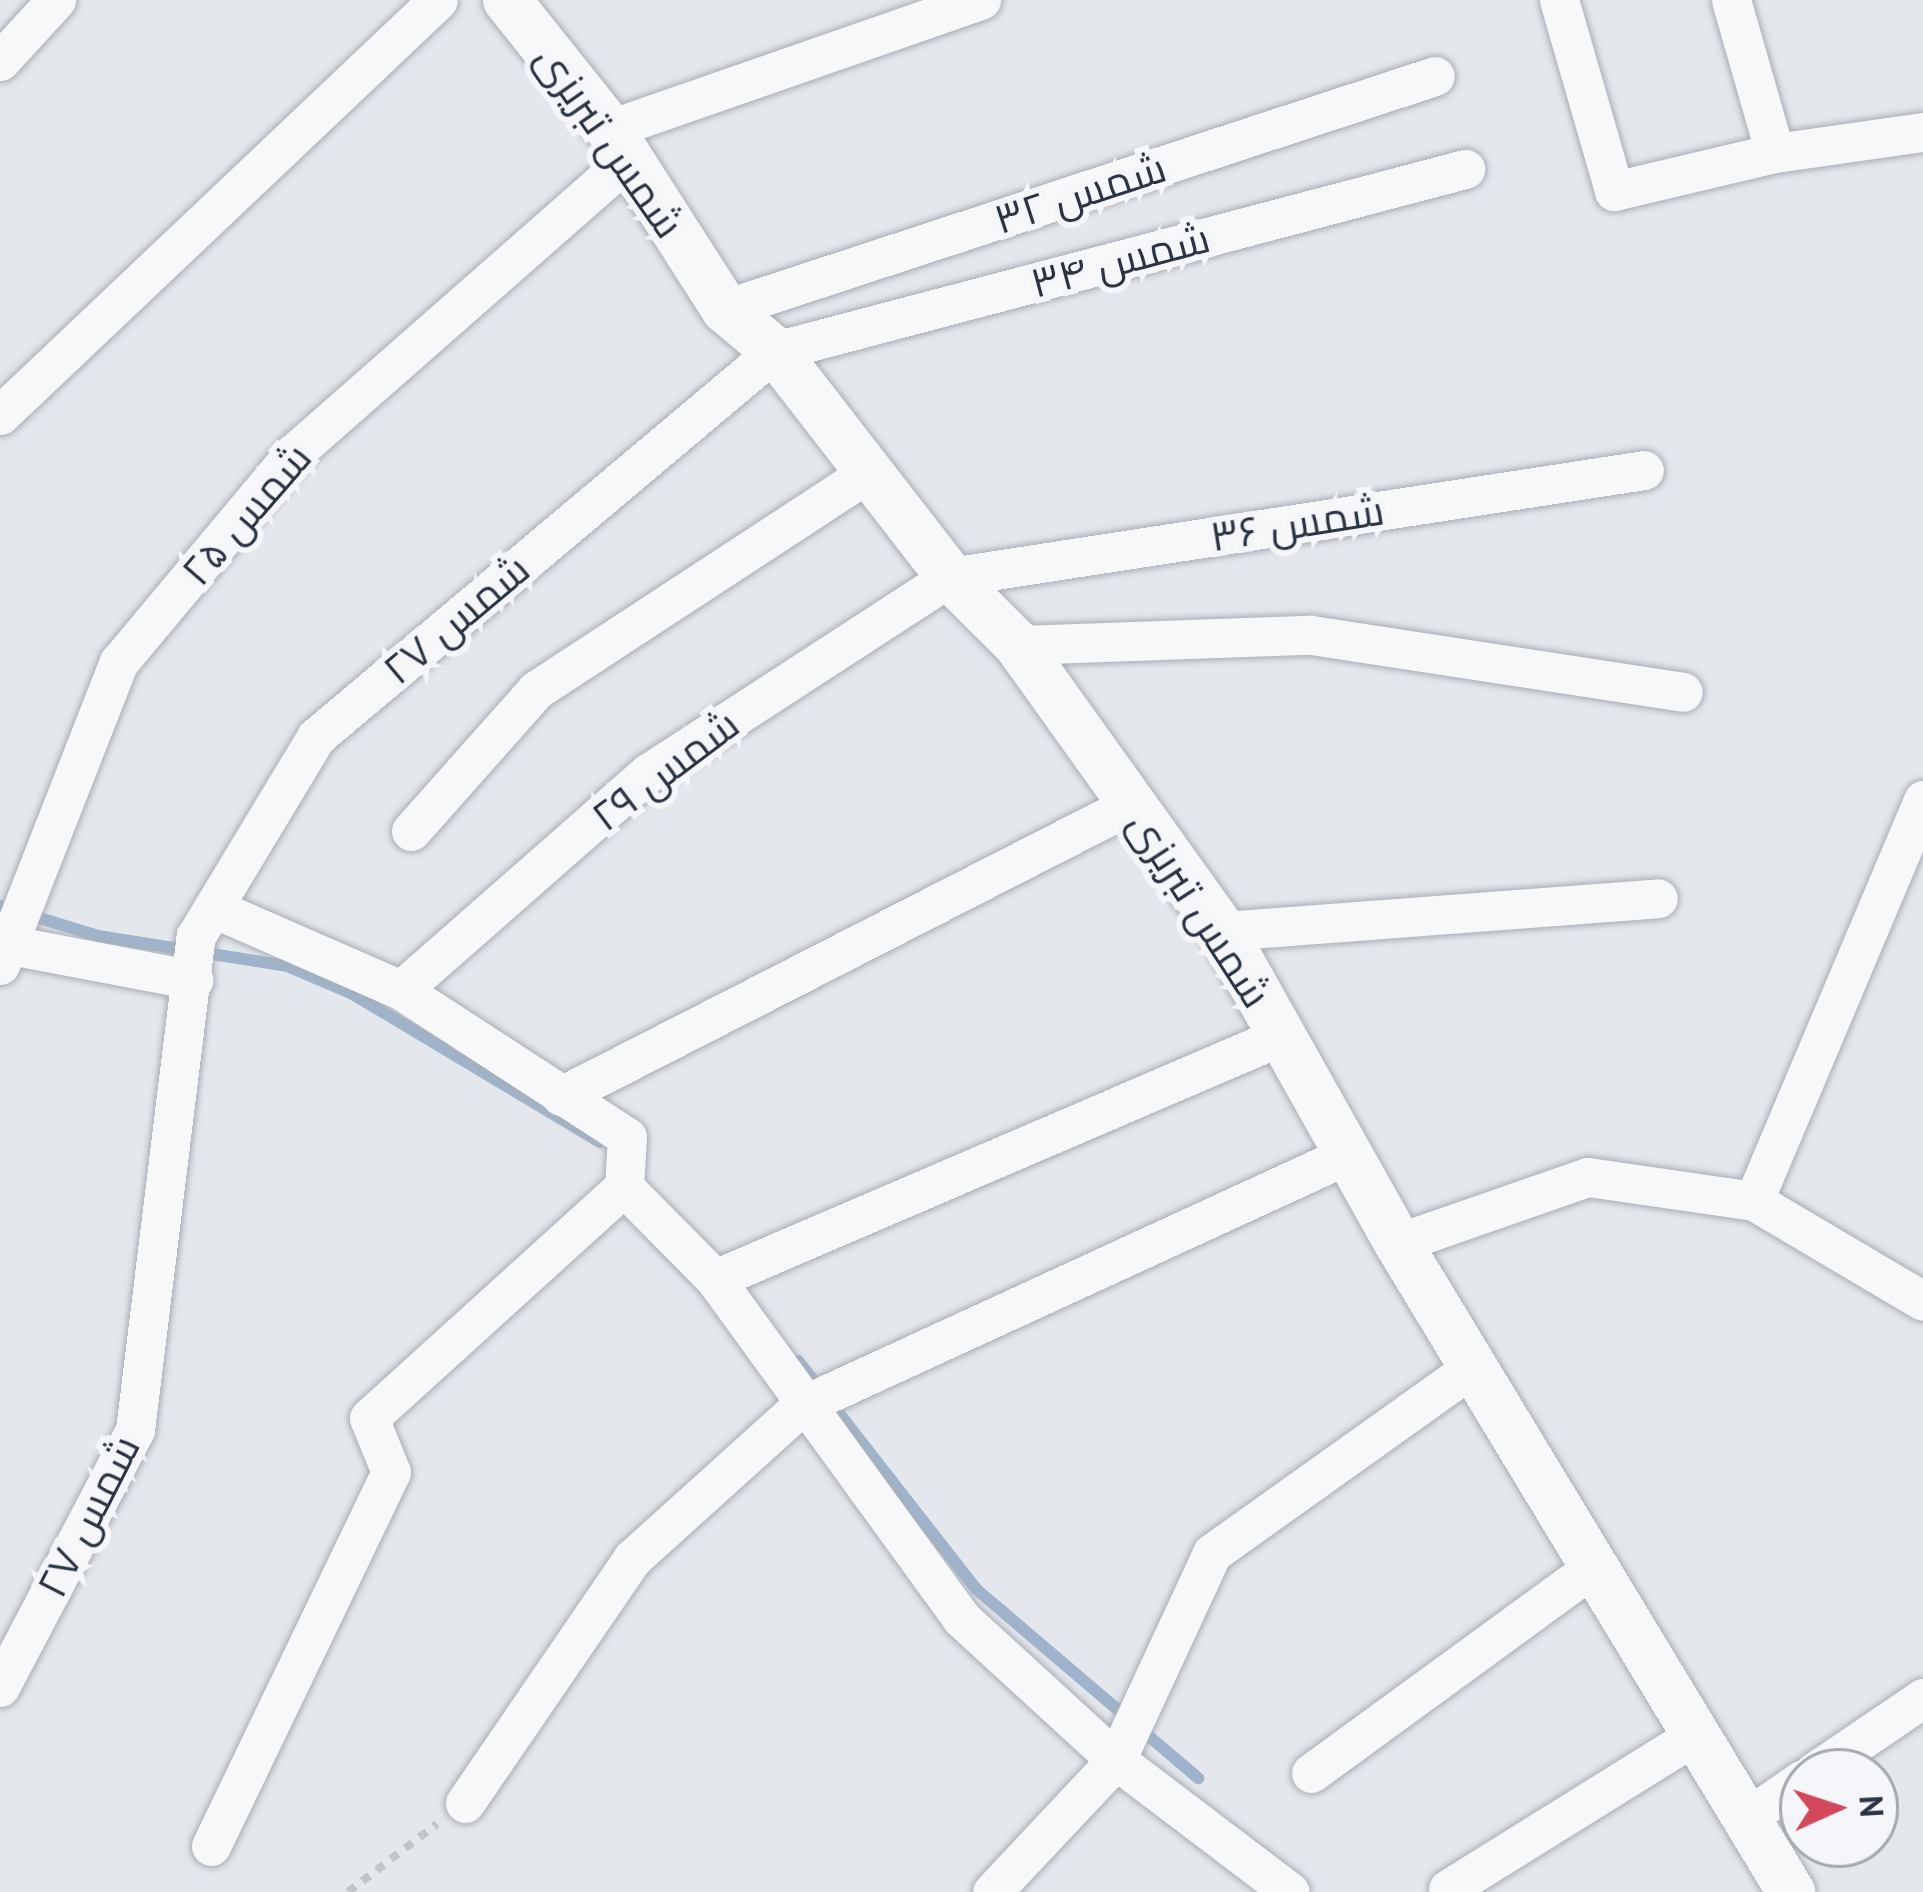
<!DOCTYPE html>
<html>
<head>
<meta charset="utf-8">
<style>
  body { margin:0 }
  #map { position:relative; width:1923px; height:1892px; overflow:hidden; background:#e4e7ec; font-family:"PT Sans",Cairo,sans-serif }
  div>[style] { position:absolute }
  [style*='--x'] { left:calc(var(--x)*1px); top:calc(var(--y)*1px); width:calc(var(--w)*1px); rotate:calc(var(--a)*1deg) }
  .stream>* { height:12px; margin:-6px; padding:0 6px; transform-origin:6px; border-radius:6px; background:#9fb4cc }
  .path>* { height:8px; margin-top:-4px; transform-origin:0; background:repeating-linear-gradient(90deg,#c2c5cb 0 9px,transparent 0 18px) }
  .roads { filter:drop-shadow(0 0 3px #a9aeb7) drop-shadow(0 0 3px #a9aeb7) }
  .minor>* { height:39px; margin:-19.5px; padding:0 19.5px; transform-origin:19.5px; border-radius:19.5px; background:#f7f8fa }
  .tertiary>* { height:48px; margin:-24px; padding:0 24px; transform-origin:24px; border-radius:24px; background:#f7f8fa }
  span { translate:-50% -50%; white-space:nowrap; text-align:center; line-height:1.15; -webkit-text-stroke:12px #f4f6f9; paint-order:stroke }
  .street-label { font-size:42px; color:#2b3445 }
  .north { position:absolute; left:1779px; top:1748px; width:120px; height:120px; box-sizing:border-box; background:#f4f6f9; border:3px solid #a4a8b1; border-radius:50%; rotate:87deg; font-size:33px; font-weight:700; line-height:48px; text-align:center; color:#2b3445 }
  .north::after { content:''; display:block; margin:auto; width:42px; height:54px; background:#d1495b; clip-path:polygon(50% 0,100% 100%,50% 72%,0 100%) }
</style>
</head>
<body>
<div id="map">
  <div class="stream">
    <div style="--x:0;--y:906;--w:102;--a:17"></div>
    <div style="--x:98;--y:936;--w:191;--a:9"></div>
    <div style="--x:287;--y:966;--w:69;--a:22.9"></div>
    <div style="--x:351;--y:993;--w:290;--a:30.9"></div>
    <div style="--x:798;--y:1361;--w:289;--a:52"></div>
    <div style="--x:976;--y:1589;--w:292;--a:40.4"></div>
  </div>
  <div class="path">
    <div style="--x:348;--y:1892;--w:112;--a:-37.4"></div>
  </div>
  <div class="roads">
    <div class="minor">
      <div style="--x:1559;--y:0;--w:199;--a:73.9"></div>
      <div style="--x:1614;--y:191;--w:165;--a:-13.3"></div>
      <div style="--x:1775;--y:153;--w:149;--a:-8.1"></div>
      <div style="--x:1731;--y:0;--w:159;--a:74"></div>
      <div style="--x:0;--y:61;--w:83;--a:-47.4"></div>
      <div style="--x:610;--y:129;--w:393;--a:-19.2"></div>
      <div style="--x:725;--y:309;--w:747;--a:-18.17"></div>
      <div style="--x:0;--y:415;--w:603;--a:-43.46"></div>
      <div style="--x:1018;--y:645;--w:293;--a:-2"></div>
      <div style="--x:1311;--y:635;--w:376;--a:8.7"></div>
      <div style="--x:1923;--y:800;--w:435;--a:112.9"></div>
      <div style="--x:1754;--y:1201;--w:196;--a:30.6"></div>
      <div style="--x:411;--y:831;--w:188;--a:-48.4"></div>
      <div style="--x:536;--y:690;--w:398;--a:-33.2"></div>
      <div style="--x:1223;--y:931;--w:436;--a:-4.3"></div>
      <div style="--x:0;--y:943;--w:197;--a:10.8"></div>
      <div style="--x:0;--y:965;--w:326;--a:-68.6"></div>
      <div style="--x:119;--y:662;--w:273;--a:-50.1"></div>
      <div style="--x:294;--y:453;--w:444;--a:-41.3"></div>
      <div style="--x:401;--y:990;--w:329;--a:-41.3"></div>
      <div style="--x:648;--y:773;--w:360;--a:-33"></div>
      <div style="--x:950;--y:577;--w:702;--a:-8.76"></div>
      <div style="--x:561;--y:1096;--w:641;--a:-27.08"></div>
      <div style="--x:624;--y:1187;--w:129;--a:45.3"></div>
      <div style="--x:715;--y:1279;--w:419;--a:54"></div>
      <div style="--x:961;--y:1618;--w:210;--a:42.5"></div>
      <div style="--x:1116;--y:1760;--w:218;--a:37.2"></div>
      <div style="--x:1398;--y:1243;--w:201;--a:-19.2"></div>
      <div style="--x:1588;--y:1177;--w:168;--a:8.2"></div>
      <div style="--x:715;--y:1279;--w:616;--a:-23.24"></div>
      <div style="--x:0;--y:1687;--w:290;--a:-62.3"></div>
      <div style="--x:135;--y:1430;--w:498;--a:-83"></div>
      <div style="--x:196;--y:936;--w:232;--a:-58.9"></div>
      <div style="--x:316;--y:737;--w:600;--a:-40.06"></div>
      <div style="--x:775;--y:351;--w:714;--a:-14.78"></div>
      <div style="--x:1814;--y:1772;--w:132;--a:-34.2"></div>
      <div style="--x:1311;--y:1773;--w:350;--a:-36.1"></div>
      <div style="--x:465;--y:1803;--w:297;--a:-55.6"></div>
      <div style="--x:633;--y:1558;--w:227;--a:-42.1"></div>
      <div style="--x:801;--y:1406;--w:601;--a:-24.69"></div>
      <div style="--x:1746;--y:1818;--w:69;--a:-34.4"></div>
      <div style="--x:211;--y:1846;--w:415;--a:-64.3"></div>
      <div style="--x:391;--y:1472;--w:58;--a:-112.2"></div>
      <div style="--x:369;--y:1418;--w:344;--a:-42.2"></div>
      <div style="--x:624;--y:1187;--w:50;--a:-86.6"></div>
      <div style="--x:627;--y:1137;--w:270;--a:-147"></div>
      <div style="--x:401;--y:990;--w:205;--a:-156.4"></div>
      <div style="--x:1448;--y:1889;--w:291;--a:-31.9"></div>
      <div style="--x:992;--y:1892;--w:181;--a:-46.8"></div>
      <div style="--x:1116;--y:1760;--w:228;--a:-65.1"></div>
      <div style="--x:1212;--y:1553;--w:320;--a:-35.5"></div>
    </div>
    <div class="tertiary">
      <div style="--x:507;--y:0;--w:165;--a:51.4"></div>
      <div style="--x:610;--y:129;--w:214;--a:57.4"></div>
      <div style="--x:725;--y:309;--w:65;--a:40"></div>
      <div style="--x:775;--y:351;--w:286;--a:52.2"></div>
      <div style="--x:950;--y:577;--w:96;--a:45"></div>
      <div style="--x:1018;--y:645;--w:352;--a:54.4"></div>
      <div style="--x:1223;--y:931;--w:358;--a:60.7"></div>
      <div style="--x:1398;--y:1243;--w:759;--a:58.8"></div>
    </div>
  </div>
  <div class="street-label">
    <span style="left:610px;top:141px;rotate:55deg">شمس تبریزی</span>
    <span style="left:1080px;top:193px;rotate:-18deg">شمس ۳۲</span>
    <span style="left:1120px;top:260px;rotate:-15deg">شمس ۳۴</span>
    <span style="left:246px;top:514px;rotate:-49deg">شمس ۲۵</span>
    <span style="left:1297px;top:523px;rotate:-9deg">شمس ۳۶</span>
    <span style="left:456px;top:619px;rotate:-40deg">شمس ۲۷</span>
    <span style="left:665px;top:770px;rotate:-37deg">شمس ۲۹</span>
    <span style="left:1200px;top:909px;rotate:57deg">شمس تبریزی</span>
    <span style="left:88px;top:1516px;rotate:-63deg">شمس ۲۷</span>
  </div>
  <div class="north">N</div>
</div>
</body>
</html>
